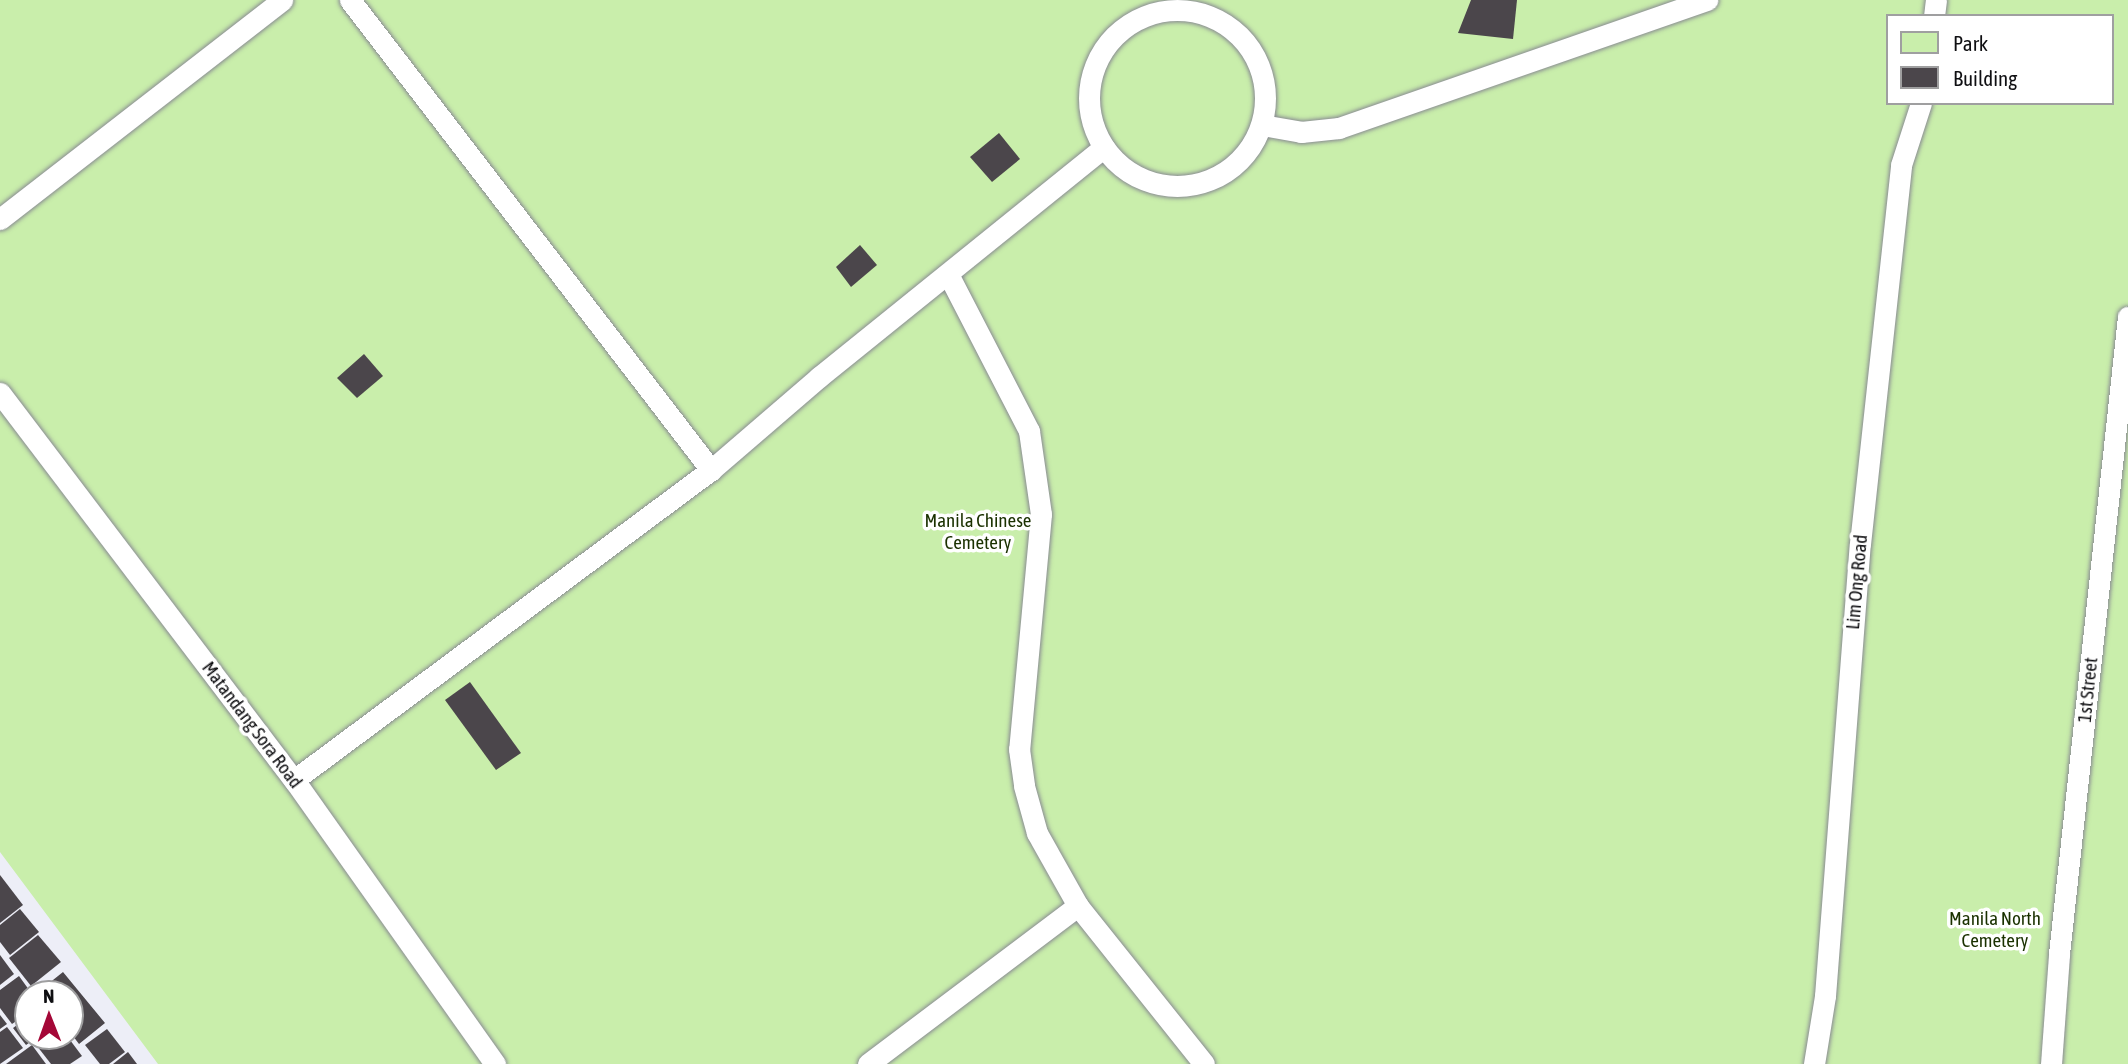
<!DOCTYPE html>
<html>
<head>
<meta charset="utf-8">
<style>
  body { margin:0 }
  #map { position:relative; width:2128px; height:1064px; overflow:hidden; background:#edeef7; font-family:"Asap Condensed",sans-serif }
  div>[style] { position:absolute }
  [style*='--x'] { left:calc(var(--x)*1px); top:calc(var(--y)*1px); width:calc(var(--w)*1px); rotate:calc(var(--a)*1deg) }
  .green>* { inset:0; background:#c9eeab }
  .building>* { inset:0; background:#4b464b }
  .roads { filter:drop-shadow(0 0 2px #898b92) drop-shadow(0 0 2px #898b92) }
  .lane>* { height:21px; margin:-10.5px; padding:0 10.5px; transform-origin:10.5px; border-radius:10.5px; background:#fff }
  .lane>.ring { margin:-10.5px; padding:0; box-sizing:content-box; background:none; border:21px solid #fff; border-radius:50% }
  span { translate:-50% -50%; white-space:nowrap; text-align:center; line-height:1.15; -webkit-text-stroke:7px #fff; paint-order:stroke }
  .park-label { font-size:19px; color:#1a3100 }
  .street-label { font-size:19px; color:#0f0f12 }
  .legend { position:absolute; left:1886px; top:14px; width:228px; height:91px; box-sizing:border-box; background:#fff; border:2px solid #9f9fa0; margin:0; padding:9px 12px; list-style:none; font-size:21px; color:#0f0f12 }
  .legend li { display:flex; align-items:center; gap:14px; height:35px }
  .legend b { width:35px; border:2px solid #9f9fa0 }
  .north { position:absolute; left:14px; top:980px; width:70px; height:70px; box-sizing:border-box; background:#fff; border:2px solid #9f9fa0; border-radius:50%; rotate:359deg; font-size:19px; font-weight:700; line-height:28px; text-align:center; color:#0f0f12 }
  .north::after { content:''; display:block; margin:auto; width:24px; height:32px; background:#a40737; clip-path:polygon(50% 0,100% 100%,50% 72%,0 100%) }
</style>
</head>
<body>
<div id="map">
  <div class="green">
    <div style="clip-path:polygon(evenodd,0 0,2128px 0,2128px 1064px,158px 1064px,0 852px,0 0,1888px 16px,2112px 16px,2112px 103px,1888px 103px,1888px 16px)"></div>
  </div>
  <div class="building">
    <div style="clip-path:polygon(1471px 0,1517px 0,1513px 39px,1458px 33px)"></div>
    <div style="clip-path:polygon(999px 133px,1020px 159px,992px 182px,970px 157px)"></div>
    <div style="clip-path:polygon(860px 245px,877px 265px,851px 287px,836px 267px)"></div>
    <div style="clip-path:polygon(364px 354px,383px 376px,357px 398px,337px 378px)"></div>
    <div style="clip-path:polygon(470px 682px,521px 753px,496px 770px,445px 700px)"></div>
    <div style="clip-path:polygon(0 875px,23px 905px,0 923px)"></div>
    <div style="clip-path:polygon(20px 909px,39px 932px,10px 955px,0 942px,0 925px)"></div>
    <div style="clip-path:polygon(38px 935px,61px 962px,31px 986px,9px 958px)"></div>
    <div style="clip-path:polygon(0 955px,14px 974px,0 985px)"></div>
    <div style="clip-path:polygon(63px 972px,105px 1023px,79px 1044px,70px 1032px,70px 994px,38px 992px)"></div>
    <div style="clip-path:polygon(19px 976px,32px 994px,28px 994px,28px 1013px,12px 1024px,0 1008px,0 990px)"></div>
    <div style="clip-path:polygon(0 1015px,7px 1024px,0 1029px)"></div>
    <div style="clip-path:polygon(28px 1017px,28px 1036px,39px 1036px,26px 1045px,13px 1028px)"></div>
    <div style="clip-path:polygon(7px 1027px,23px 1048px,0 1064px,0 1032px)"></div>
    <div style="clip-path:polygon(107px 1029px,125px 1052px,109px 1064px,100px 1064px,85px 1045px)"></div>
    <div style="clip-path:polygon(51px 1036px,67px 1036px,82px 1056px,70px 1064px,51px 1064px,37px 1046px)"></div>
    <div style="clip-path:polygon(32px 1045px,46px 1064px,6px 1064px)"></div>
    <div style="clip-path:polygon(128px 1052px,137px 1064px,113px 1064px)"></div>
  </div>
  <div class="roads">
    <div class="lane">
      <div style="--x:350;--y:0;--w:593;--a:52.47"></div>
      <div class="ring" style="left:1089px;top:10px;width:155px;height:155px"></div>
      <div style="--x:1934;--y:16;--w:16;--a:-83"></div>
      <div style="--x:1262;--y:125;--w:40;--a:10"></div>
      <div style="--x:1301;--y:132;--w:38;--a:-6"></div>
      <div style="--x:1339;--y:128;--w:390;--a:-19.2"></div>
      <div style="--x:0;--y:219;--w:357;--a:-37.8"></div>
      <div style="--x:948;--y:274;--w:177;--a:62.7"></div>
      <div style="--x:1029;--y:431;--w:84;--a:81.8"></div>
      <div style="--x:1041;--y:514;--w:236;--a:95.3"></div>
      <div style="--x:1019;--y:749;--w:37;--a:82"></div>
      <div style="--x:1024;--y:786;--w:49;--a:74.5"></div>
      <div style="--x:1037;--y:833;--w:84;--a:60.7"></div>
      <div style="--x:1078;--y:906;--w:202;--a:51.4"></div>
      <div style="--x:0;--y:393;--w:486;--a:52.8"></div>
      <div style="--x:294;--y:780;--w:348;--a:54.7"></div>
      <div style="--x:294;--y:780;--w:520;--a:-36.63"></div>
      <div style="--x:711;--y:470;--w:143;--a:-40.7"></div>
      <div style="--x:819;--y:377;--w:366;--a:-38.9"></div>
      <div style="--x:868;--y:1064;--w:263;--a:-37"></div>
      <div style="--x:1814;--y:1064;--w:69;--a:-80.8"></div>
      <div style="--x:1825;--y:996;--w:453;--a:-85.6"></div>
      <div style="--x:1860;--y:544;--w:381;--a:-83.8"></div>
      <div style="--x:1901;--y:165;--w:65;--a:-72.1"></div>
      <div style="--x:2051;--y:1064;--w:110;--a:-85.8"></div>
      <div style="--x:2059;--y:954;--w:641;--a:-83.82"></div>
    </div>
  </div>
  <div class="park-label">
    <span style="left:978px;top:532px">Manila Chinese<br>Cemetery</span>
    <span style="left:1995px;top:930px">Manila North<br>Cemetery</span>
  </div>
  <div class="street-label">
    <span style="left:1857px;top:582px;rotate:-85deg">Lim Ong Road</span>
    <span style="left:2088px;top:690px;rotate:-84deg">1st Street</span>
    <span style="left:252px;top:725px;rotate:53deg">Matandang Sora Road</span>
  </div>
  <ul class="legend">
  <li><b style="height:19px;background:#c9eeab"></b>Park</li>
  <li><b style="height:19px;background:#4b464b"></b>Building</li>
  </ul>
  <div class="north">N</div>
</div>
</body>
</html>
